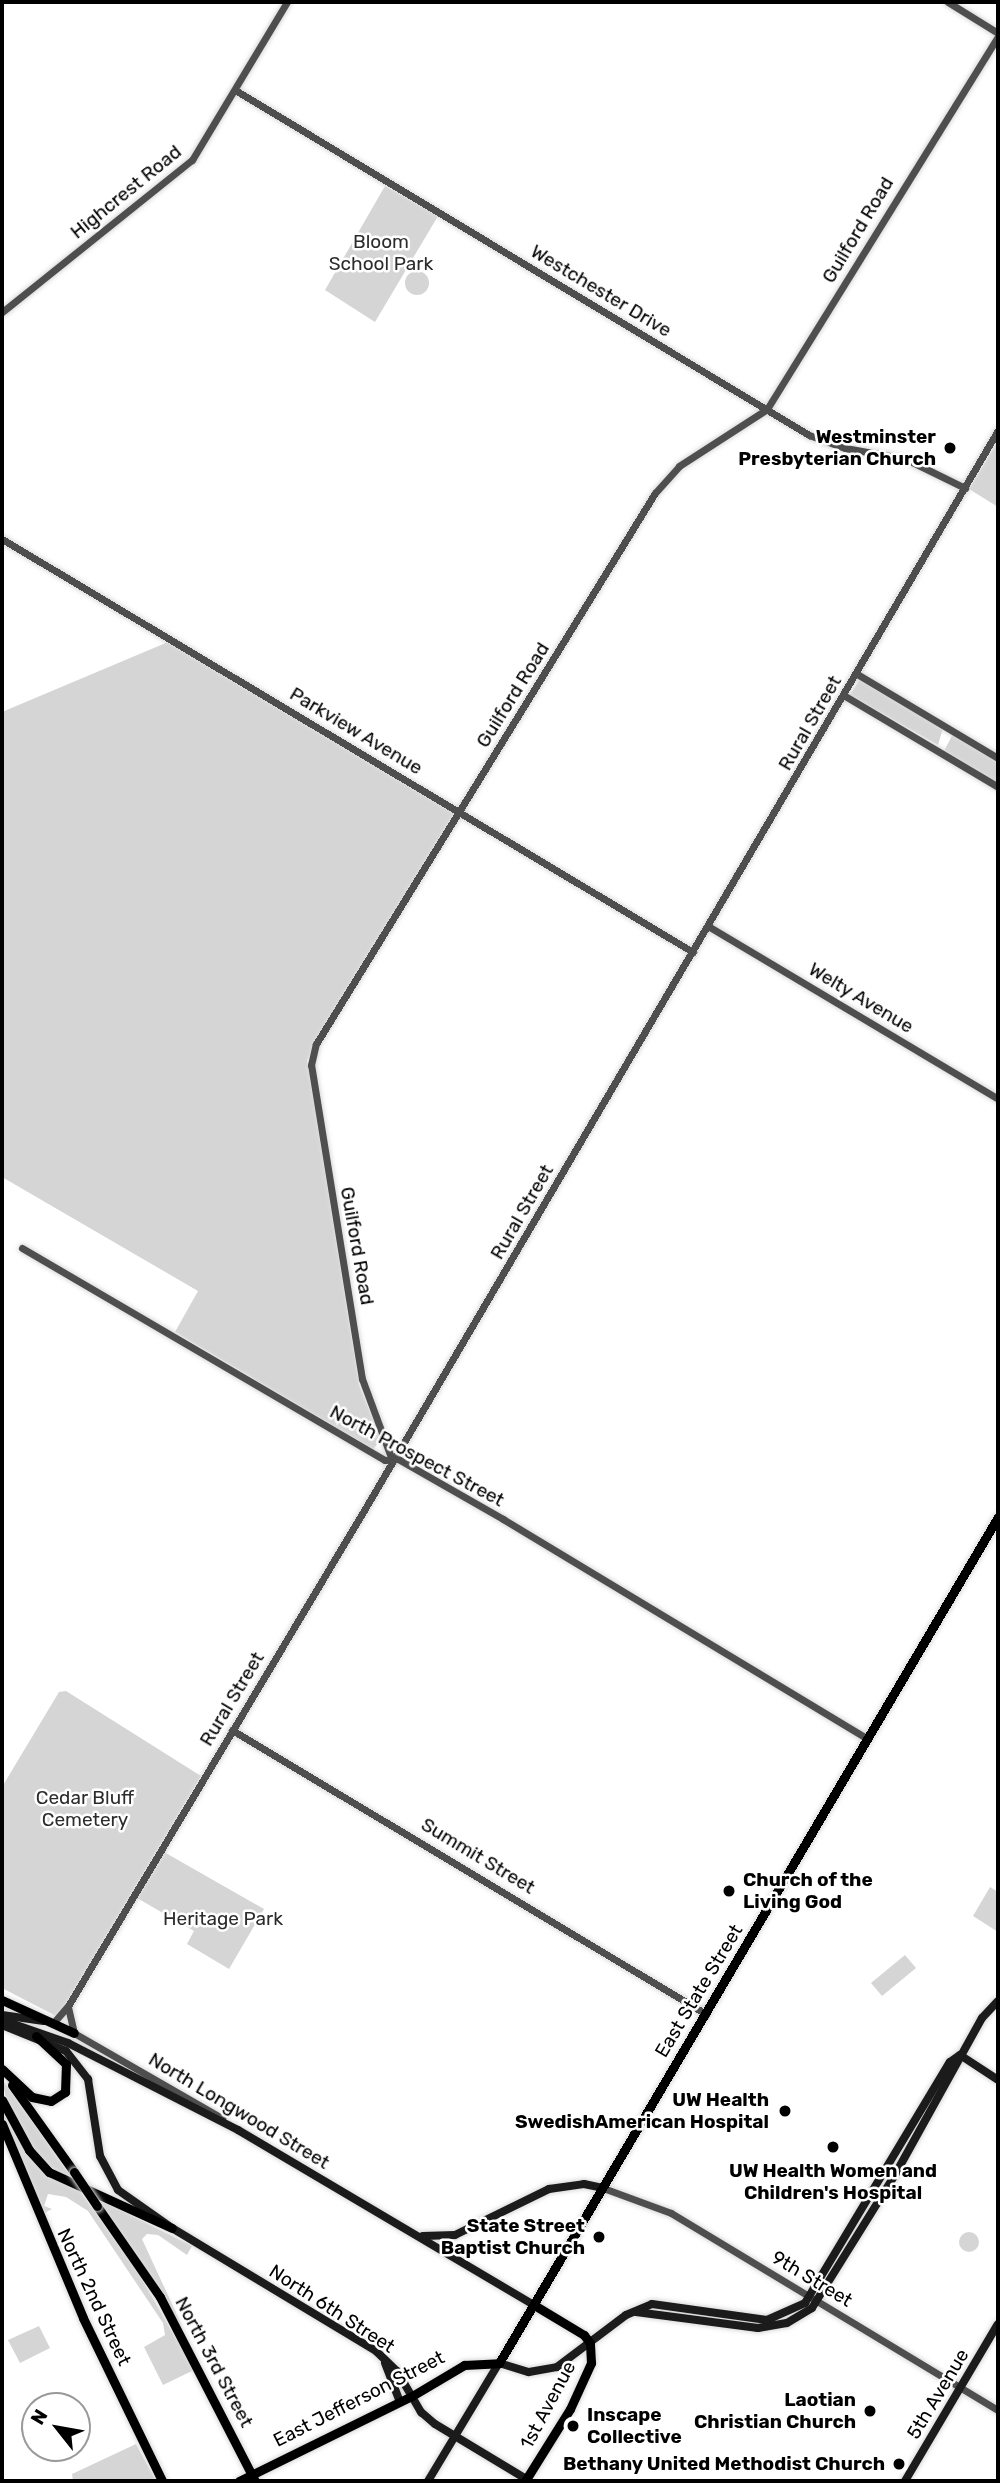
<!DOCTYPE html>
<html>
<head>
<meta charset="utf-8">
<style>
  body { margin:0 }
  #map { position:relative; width:1000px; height:2483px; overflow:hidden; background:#fff; font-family:Rubik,sans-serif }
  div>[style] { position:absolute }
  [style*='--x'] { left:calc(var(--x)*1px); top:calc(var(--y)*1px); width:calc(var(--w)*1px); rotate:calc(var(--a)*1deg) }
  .green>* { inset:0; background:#d5d5d5 }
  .round { border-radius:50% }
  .roads { filter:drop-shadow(0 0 2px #dbdbdb) drop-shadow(0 0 2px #dbdbdb) }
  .tertiary>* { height:7px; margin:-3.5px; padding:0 3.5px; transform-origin:3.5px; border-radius:3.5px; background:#4e4e4e }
  .secondary>* { height:8px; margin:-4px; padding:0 4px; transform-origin:4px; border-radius:4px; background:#1b1b1b }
  .primary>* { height:9px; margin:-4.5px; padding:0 4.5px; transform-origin:4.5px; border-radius:4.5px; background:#000 }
  .bridges { filter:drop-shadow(0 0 2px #dbdbdb) drop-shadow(0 0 2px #dbdbdb) }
  .primary-bridge>* { height:9px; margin:-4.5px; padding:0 4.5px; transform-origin:4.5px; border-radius:4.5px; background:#000 }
  .dots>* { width:19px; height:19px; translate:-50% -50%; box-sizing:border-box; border:4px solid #fff; border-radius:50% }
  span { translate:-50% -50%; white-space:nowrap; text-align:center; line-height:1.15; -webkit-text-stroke:5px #fff; paint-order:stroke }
  .street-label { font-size:19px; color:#000 }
  .park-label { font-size:19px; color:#2c2c2c }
  .poi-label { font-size:19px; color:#000; font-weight:700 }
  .right { translate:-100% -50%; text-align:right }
  .left { translate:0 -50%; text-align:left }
  .frame { position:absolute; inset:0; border:4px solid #000; pointer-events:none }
  .north { position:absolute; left:21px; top:2392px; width:70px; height:70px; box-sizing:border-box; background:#fff; border:2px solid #999; border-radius:50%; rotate:301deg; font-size:19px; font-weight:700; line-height:28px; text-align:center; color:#000 }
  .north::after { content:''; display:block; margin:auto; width:24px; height:32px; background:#000; clip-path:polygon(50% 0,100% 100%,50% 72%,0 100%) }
</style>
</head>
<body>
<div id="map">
  <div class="green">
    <div style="clip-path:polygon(385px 186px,438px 216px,375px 322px,325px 290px)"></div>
    <div class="round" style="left:405px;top:271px;width:24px;height:24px"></div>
    <div style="clip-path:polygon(998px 441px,998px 507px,969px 489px)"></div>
    <div style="clip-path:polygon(168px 642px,456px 810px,307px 1060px,359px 1385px,381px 1440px,373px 1449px,175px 1332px,198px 1291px,2px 1177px,2px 712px)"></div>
    <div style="clip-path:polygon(860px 679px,943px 728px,938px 745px,850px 695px)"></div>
    <div style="clip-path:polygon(953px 734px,998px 761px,998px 785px,944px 751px)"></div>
    <div style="clip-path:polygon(66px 1691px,201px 1776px,58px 2017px,2px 1988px,2px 1787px,59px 1692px)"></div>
    <div style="clip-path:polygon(164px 1852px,264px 1909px,229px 1969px,187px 1944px,194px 1931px,137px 1898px)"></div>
    <div style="clip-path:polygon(990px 1887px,998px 1892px,998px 1932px,973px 1916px)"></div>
    <div style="clip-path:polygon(905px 1955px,916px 1968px,882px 1996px,871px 1983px)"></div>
    <div style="clip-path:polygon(2px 2079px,36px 2127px,74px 2182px,37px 2158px,9px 2113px)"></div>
    <div style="clip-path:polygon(2px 2107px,25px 2151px,79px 2190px,140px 2276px,194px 2370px,163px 2385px,144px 2347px,165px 2335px,163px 2323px,88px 2211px,66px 2197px,48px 2194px,44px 2206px,52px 2209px,41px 2215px,2px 2120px)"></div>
    <div style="clip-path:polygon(94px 2197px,192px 2246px,187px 2255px,158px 2235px,147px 2234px,142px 2239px,183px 2328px)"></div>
    <div class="round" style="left:959px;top:2232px;width:20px;height:20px"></div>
    <div style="clip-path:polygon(39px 2326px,50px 2348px,20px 2363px,8px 2340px)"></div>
    <div style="clip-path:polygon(136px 2444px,156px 2481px,73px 2481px,72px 2474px)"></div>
  </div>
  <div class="roads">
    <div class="tertiary">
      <div style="--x:948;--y:2;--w:59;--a:31.8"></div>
      <div style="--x:235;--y:90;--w:670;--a:31.01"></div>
      <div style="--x:809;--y:435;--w:38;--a:20"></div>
      <div style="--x:845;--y:448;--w:62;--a:10.2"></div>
      <div style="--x:906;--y:459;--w:66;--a:26.2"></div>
      <div style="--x:2;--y:312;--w:243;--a:-38.7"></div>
      <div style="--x:192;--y:160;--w:184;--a:-59"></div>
      <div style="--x:2;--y:539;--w:805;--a:30.87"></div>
      <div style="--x:857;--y:674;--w:164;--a:30.8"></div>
      <div style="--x:845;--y:696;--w:178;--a:30.7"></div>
      <div style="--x:708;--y:926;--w:338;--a:30.8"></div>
      <div style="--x:22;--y:1248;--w:420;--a:30.3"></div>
      <div style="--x:385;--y:1460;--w:13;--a:-4"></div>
      <div style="--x:398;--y:1459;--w:121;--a:29.7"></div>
      <div style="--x:503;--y:1519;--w:426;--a:31.1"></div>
      <div style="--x:392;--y:1460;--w:86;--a:-110.3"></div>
      <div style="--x:362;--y:1379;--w:318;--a:-99.2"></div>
      <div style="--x:311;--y:1065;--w:22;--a:-77"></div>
      <div style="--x:316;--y:1044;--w:647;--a:-58.4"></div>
      <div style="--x:655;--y:493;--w:36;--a:-48"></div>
      <div style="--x:679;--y:466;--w:105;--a:-32.9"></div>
      <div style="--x:767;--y:409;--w:439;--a:-58.2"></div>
      <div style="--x:232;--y:1730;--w:553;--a:30.93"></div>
      <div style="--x:68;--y:2007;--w:27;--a:77"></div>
      <div style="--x:74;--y:2033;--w:171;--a:29.9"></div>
      <div style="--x:54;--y:2022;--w:21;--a:-49"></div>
      <div style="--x:68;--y:2006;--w:575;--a:-59.16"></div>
      <div style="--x:363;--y:1512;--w:1255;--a:-59.59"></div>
      <div style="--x:603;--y:2188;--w:72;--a:20.2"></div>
      <div style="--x:671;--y:2213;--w:382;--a:31.1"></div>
    </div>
    <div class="secondary">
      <div style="--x:2;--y:2015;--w:42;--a:8.1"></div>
      <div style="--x:2;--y:2020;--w:70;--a:19.2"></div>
      <div style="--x:68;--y:2043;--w:191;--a:27.1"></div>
      <div style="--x:238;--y:2130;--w:344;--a:30.6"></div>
      <div style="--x:2;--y:2025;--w:69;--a:22.1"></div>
      <div style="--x:66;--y:2051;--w:36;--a:52"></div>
      <div style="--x:88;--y:2079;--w:78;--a:81.1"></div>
      <div style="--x:100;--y:2156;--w:38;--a:62"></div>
      <div style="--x:118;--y:2190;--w:66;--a:35.1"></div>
      <div style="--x:172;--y:2228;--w:238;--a:31.1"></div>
      <div style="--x:376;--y:2351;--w:29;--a:44"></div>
      <div style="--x:397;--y:2371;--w:48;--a:59.7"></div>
      <div style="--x:421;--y:2412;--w:18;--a:41"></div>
      <div style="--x:435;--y:2424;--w:106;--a:31.1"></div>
      <div style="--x:960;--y:2055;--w:45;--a:33.3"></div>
      <div style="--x:423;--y:2236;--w:32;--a:-2"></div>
      <div style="--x:455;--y:2235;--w:105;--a:-26.1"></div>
      <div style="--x:549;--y:2189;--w:35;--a:-8"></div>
      <div style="--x:584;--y:2184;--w:19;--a:12"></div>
      <div style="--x:636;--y:2312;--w:123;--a:7.5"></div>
      <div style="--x:758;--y:2328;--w:29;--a:-10"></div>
      <div style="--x:787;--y:2323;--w:29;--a:-31"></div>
      <div style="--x:812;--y:2308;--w:159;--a:-58.1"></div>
      <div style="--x:896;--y:2173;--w:177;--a:-61"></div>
      <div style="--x:982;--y:2018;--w:23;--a:-47"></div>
      <div style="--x:385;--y:2363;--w:42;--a:69"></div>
      <div style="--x:428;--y:2481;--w:138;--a:-59"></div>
      <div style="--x:499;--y:2363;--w:31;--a:17"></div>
      <div style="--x:529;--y:2372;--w:28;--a:-10"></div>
      <div style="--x:557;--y:2367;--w:86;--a:-37"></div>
      <div style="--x:626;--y:2315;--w:28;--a:-23"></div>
      <div style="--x:652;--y:2304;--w:116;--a:7.9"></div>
      <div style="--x:767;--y:2320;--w:42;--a:-24.1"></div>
      <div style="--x:805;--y:2303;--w:281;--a:-59"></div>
      <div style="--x:950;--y:2062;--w:12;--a:-35"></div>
      <div style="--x:905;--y:2481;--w:182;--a:-59.4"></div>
    </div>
    <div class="primary">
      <div style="--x:2;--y:2000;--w:79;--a:24.6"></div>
      <div style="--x:2;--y:2069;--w:41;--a:43"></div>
      <div style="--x:32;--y:2097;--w:19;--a:12"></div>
      <div style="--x:51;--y:2101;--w:17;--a:-33"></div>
      <div style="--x:65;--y:2092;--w:28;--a:-88"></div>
      <div style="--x:66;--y:2064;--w:41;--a:-137"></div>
      <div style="--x:12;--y:2085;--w:107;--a:54.5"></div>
      <div style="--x:2;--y:2100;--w:57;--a:61.6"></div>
      <div style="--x:29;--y:2150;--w:30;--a:48"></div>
      <div style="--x:49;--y:2172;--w:135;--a:24.5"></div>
      <div style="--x:2;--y:2124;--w:210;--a:67.3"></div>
      <div style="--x:83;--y:2318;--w:181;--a:64.1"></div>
      <div style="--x:97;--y:2206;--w:111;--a:55.3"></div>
      <div style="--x:160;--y:2297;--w:207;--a:62.7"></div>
      <div style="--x:239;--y:2481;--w:193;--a:-26.2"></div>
      <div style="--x:412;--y:2396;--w:61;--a:-30.8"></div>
      <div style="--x:464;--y:2365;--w:35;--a:-3"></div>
      <div style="--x:499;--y:2363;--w:982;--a:-59.47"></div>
      <div style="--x:525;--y:2481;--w:85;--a:-58"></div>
      <div style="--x:570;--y:2409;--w:51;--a:-65.5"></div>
      <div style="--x:591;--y:2363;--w:20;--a:-93"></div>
      <div style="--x:590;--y:2343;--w:10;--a:-127"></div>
      <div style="--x:584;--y:2335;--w:58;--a:-149"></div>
    </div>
  </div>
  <div class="bridges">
    <div class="primary-bridge">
      <div style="--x:74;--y:2172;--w:41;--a:55.9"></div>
    </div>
  </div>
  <div class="dots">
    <div style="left:950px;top:448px;background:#000"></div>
    <div style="left:729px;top:1891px;background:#000"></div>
    <div style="left:785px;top:2111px;background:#000"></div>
    <div style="left:833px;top:2147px;background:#000"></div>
    <div style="left:599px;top:2237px;background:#000"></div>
    <div style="left:870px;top:2411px;background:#000"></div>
    <div style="left:573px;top:2426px;background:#000"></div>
    <div style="left:899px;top:2464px;background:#000"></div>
  </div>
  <div class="street-label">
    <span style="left:126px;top:192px;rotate:-39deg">Highcrest Road</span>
    <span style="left:858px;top:230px;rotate:-59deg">Guilford Road</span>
    <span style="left:601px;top:291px;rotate:31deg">Westchester Drive</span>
    <span style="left:513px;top:695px;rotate:-58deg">Guilford Road</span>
    <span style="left:810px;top:723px;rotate:-60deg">Rural Street</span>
    <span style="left:356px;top:731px;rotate:31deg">Parkview Avenue</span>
    <span style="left:861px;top:998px;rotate:31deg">Welty Avenue</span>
    <span style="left:522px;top:1212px;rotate:-60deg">Rural Street</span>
    <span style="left:357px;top:1246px;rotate:80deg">Guilford Road</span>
    <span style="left:417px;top:1456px;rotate:28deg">North Prospect Street</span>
    <span style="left:232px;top:1699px;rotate:-59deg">Rural Street</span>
    <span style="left:478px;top:1856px;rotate:31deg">Summit Street</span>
    <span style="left:699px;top:1991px;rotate:-59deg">East State Street</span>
    <span style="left:239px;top:2111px;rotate:31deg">North Longwood Street</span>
    <span style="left:812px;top:2279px;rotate:31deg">9th Street</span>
    <span style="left:94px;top:2297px;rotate:65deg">North 2nd Street</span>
    <span style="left:332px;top:2309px;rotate:33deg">North 6th Street</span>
    <span style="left:214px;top:2362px;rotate:62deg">North 3rd Street</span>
    <span style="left:938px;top:2394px;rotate:-59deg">5th Avenue</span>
    <span style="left:359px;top:2399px;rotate:-27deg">East Jefferson Street</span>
    <span style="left:548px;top:2405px;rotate:-62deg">1st Avenue</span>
  </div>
  <div class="park-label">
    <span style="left:381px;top:253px">Bloom<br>School Park</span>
    <span style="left:85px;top:1809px">Cedar Bluff<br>Cemetery</span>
    <span style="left:223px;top:1919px">Heritage Park</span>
  </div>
  <div class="poi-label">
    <span class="right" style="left:936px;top:448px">Westminster<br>Presbyterian Church</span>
    <span class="left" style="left:743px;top:1891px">Church of the<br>Living God</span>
    <span class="right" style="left:769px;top:2111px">UW Health<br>SwedishAmerican Hospital</span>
    <span style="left:833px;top:2182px">UW Health Women and<br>Children's Hospital</span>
    <span class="right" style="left:585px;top:2237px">State Street<br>Baptist Church</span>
    <span class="right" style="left:856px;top:2411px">Laotian<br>Christian Church</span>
    <span class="left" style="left:587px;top:2426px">Inscape<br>Collective</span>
    <span class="right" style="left:885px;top:2464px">Bethany United Methodist Church</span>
  </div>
  <div class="frame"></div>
  <div class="north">N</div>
</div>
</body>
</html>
